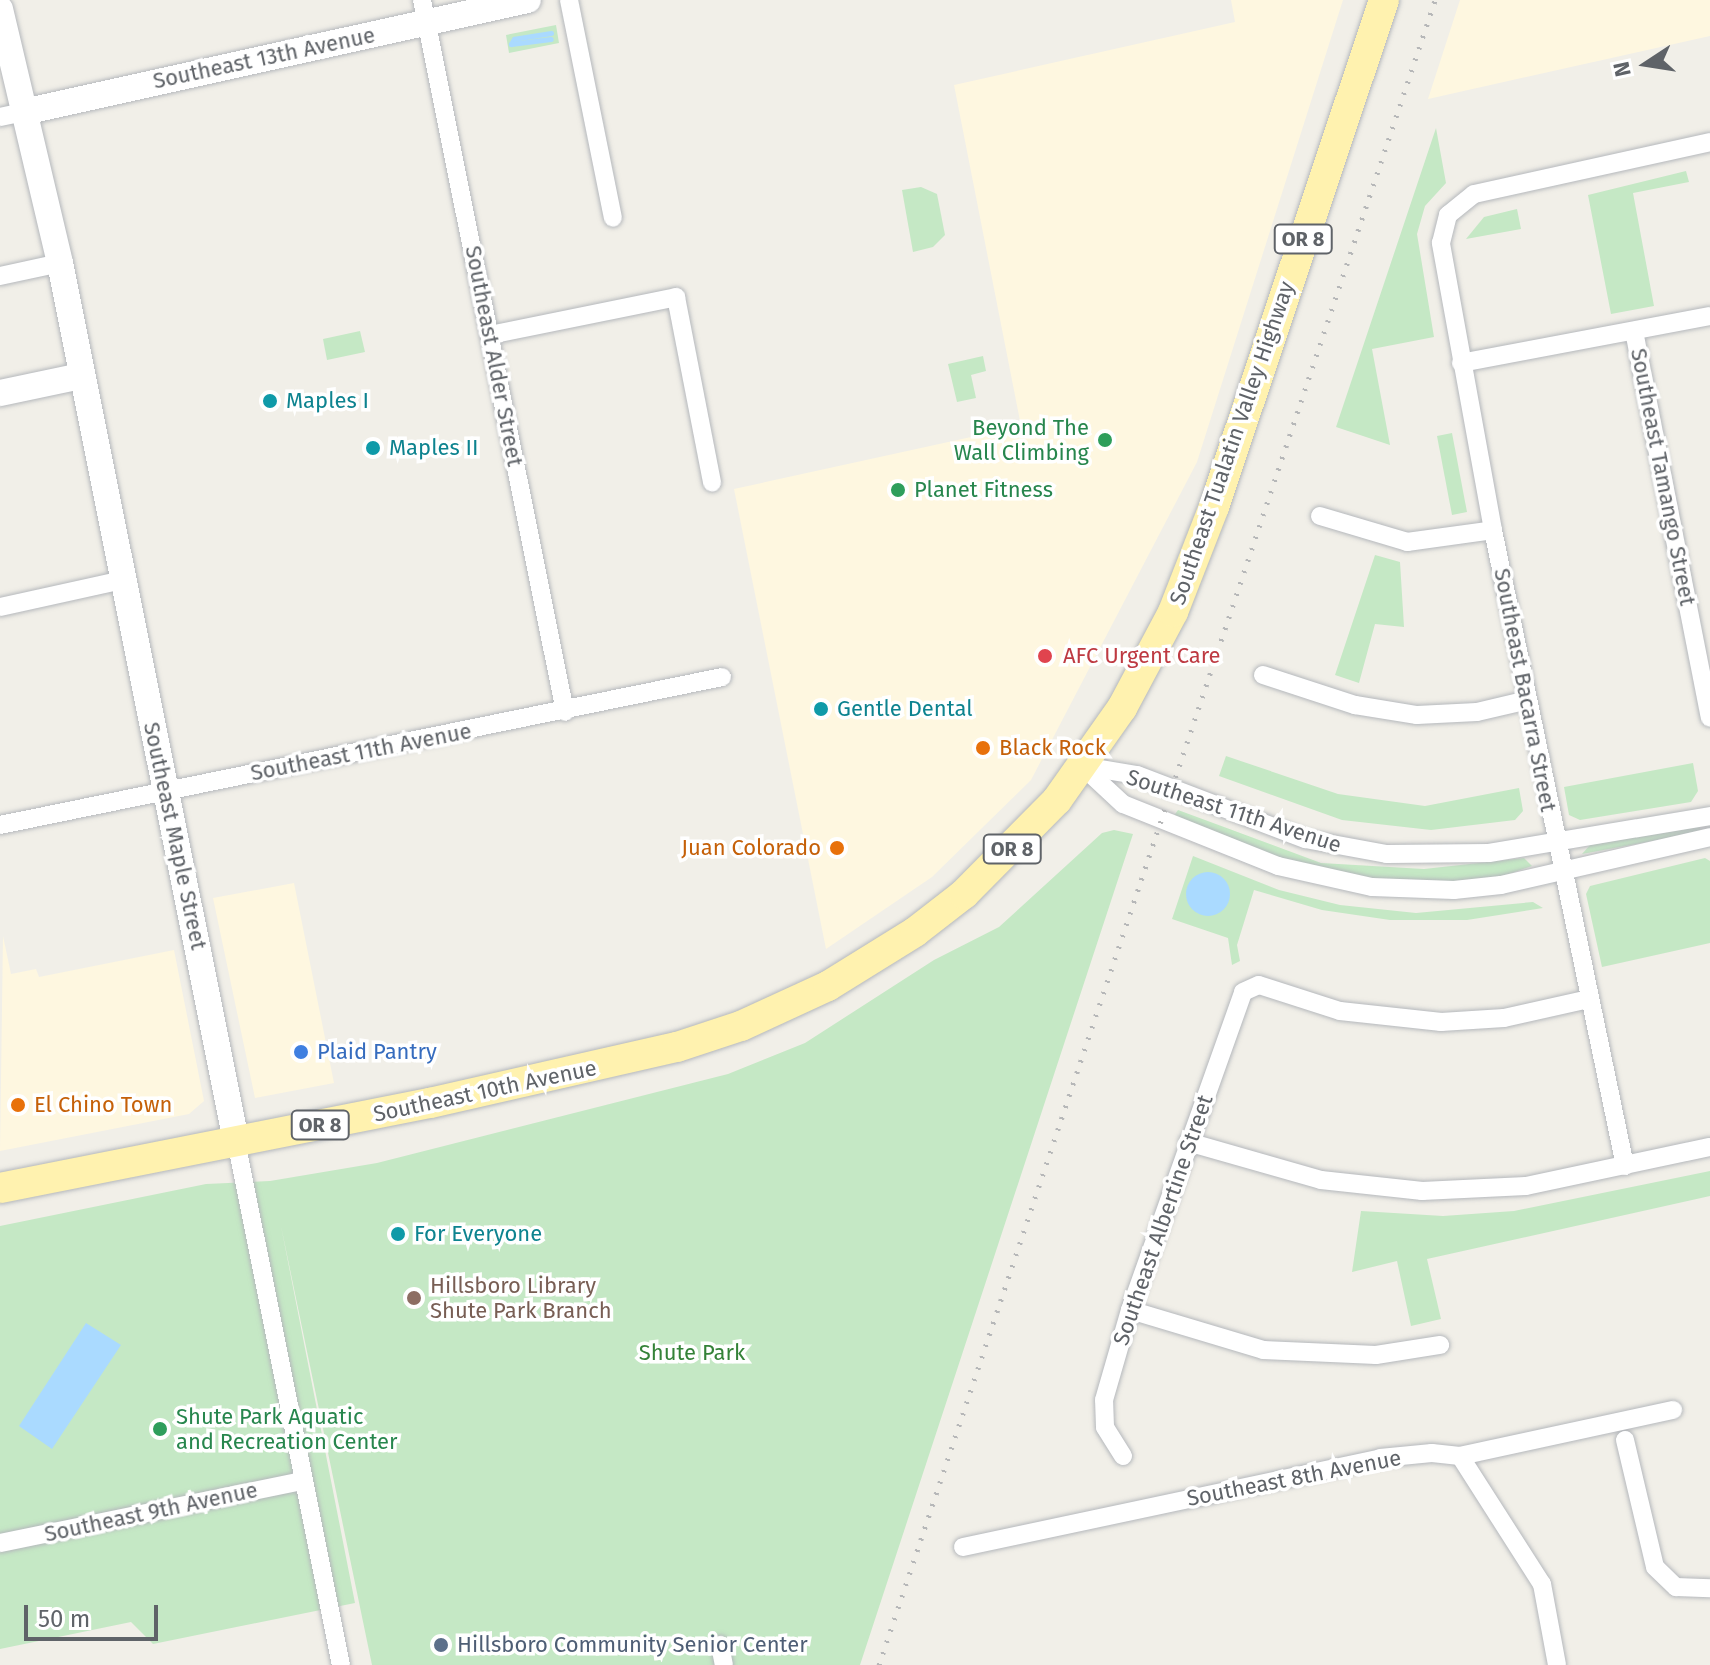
<!DOCTYPE html>
<html>
<head>
<meta charset="utf-8">
<style>
  body { margin:0 }
  #map { position:relative; width:1710px; height:1665px; overflow:hidden; background:#f1efe8; font-family:"Fira Sans",sans-serif }
  div>[style] { position:absolute }
  [style*='--x'] { left:calc(var(--x)*1px); top:calc(var(--y)*1px); width:calc(var(--w)*1px); rotate:calc(var(--a)*1deg) }
  .commercial>* { inset:0; background:#fef7e0 }
  .green>* { inset:0; background:#c5e8c5 }
  .water>* { inset:0; background:#aadaff }
  .round { border-radius:50% }
  .stream>* { height:5px; margin:-2.5px; padding:0 2.5px; transform-origin:2.5px; border-radius:2.5px; background:#aadaff }
  .roads { filter:drop-shadow(0 0 2px #b5b8bc) drop-shadow(0 0 2px #b5b8bc) }
  .street>* { height:18px; margin:-9px; padding:0 9px; transform-origin:9px; border-radius:9px; background:#fff }
  .secondary>* { height:26px; margin:-13px; padding:0 13px; transform-origin:13px; border-radius:13px; background:#fff }
  .primary>* { height:30px; margin:-15px; padding:0 15px; transform-origin:15px; border-radius:15px; background:#fff2af }
  .rail>* { height:5px; margin-top:-2.5px; transform-origin:0; background:repeating-linear-gradient(90deg,#b6b7b8 0 2px,transparent 0 12px) }
  .dots>* { width:22px; height:22px; translate:-50% -50%; box-sizing:border-box; border:4px solid #fff; border-radius:50% }
  span { translate:-50% -50%; white-space:nowrap; text-align:center; line-height:1.15; -webkit-text-stroke:7px #fff; paint-order:stroke }
  .shield-label span { padding:2px 6px; background:#fff; border:2px solid; border-radius:6px; -webkit-text-stroke-width:0 }
  .shield-label { font-size:20px; color:#5f6368; font-weight:700 }
  .street-label { font-size:22px; color:#5f6368 }
  .culture-label { font-size:22px; color:#0d838f }
  .left { translate:0 -50%; text-align:left }
  .leisure-label { font-size:22px; color:#27864d }
  .right { translate:-100% -50%; text-align:right }
  .health-label { font-size:22px; color:#be3a42 }
  .food-label { font-size:22px; color:#c56008 }
  .shop-label { font-size:22px; color:#366cbe }
  .education-label { font-size:22px; color:#785e54 }
  .park-label { font-size:22px; color:#348238 }
  .service-label { font-size:22px; color:#4e5e75 }
  .north { position:absolute; left:1606px; top:24px; width:80px; height:80px; -webkit-text-stroke:6px #fff; paint-order:stroke; rotate:258deg; font-size:22px; font-weight:700; line-height:32px; text-align:center; color:#5f6368 }
  .north::after { content:''; display:block; margin:auto; width:28px; height:36px; background:#5f6368; clip-path:polygon(50% 0,100% 100%,50% 72%,0 100%) }
  .scale { position:absolute; left:24px; top:1605px; width:134px; height:36px; box-sizing:border-box; border:4px solid #5f6368; border-top:0; padding-left:10px; font-size:24px; line-height:28px; white-space:nowrap; color:#5f6368; -webkit-text-stroke:6px #fff; paint-order:stroke }
</style>
</head>
<body>
<div id="map">
  <div class="commercial">
    <div style="clip-path:polygon(1231px 0,1343px 0,1197px 462px,1031px 780px,932px 877px,826px 949px,734px 489px,1021px 426px,954px 85px,1235px 22px)"></div>
    <div style="clip-path:polygon(1460px 0,1710px 0,1710px 36px,1428px 99px)"></div>
    <div style="clip-path:polygon(294px 883px,334px 1083px,255px 1098px,213px 898px)"></div>
    <div style="clip-path:polygon(3px 936px,11px 974px,36px 969px,39px 977px,174px 950px,204px 1101px,189px 1114px,0 1151px)"></div>
  </div>
  <div class="green">
    <div style="clip-path:polygon(556px 25px,559px 43px,509px 53px,506px 35px)"></div>
    <div style="clip-path:polygon(1436px 128px,1446px 183px,1425px 206px,1417px 234px,1434px 337px,1372px 349px,1390px 445px,1336px 427px)"></div>
    <div style="clip-path:polygon(1686px 171px,1689px 182px,1633px 193px,1654px 306px,1611px 314px,1588px 195px)"></div>
    <div style="clip-path:polygon(921px 187px,937px 194px,945px 235px,933px 247px,913px 252px,902px 190px)"></div>
    <div style="clip-path:polygon(1517px 209px,1521px 229px,1466px 239px,1484px 217px)"></div>
    <div style="clip-path:polygon(360px 331px,365px 352px,327px 360px,323px 339px)"></div>
    <div style="clip-path:polygon(983px 356px,986px 371px,971px 375px,976px 398px,957px 402px,948px 364px)"></div>
    <div style="clip-path:polygon(1452px 433px,1467px 512px,1452px 515px,1437px 436px)"></div>
    <div style="clip-path:polygon(1375px 555px,1400px 562px,1404px 627px,1375px 624px,1359px 683px,1335px 675px)"></div>
    <div style="clip-path:polygon(1226px 756px,1338px 794px,1425px 806px,1519px 788px,1523px 811px,1515px 820px,1431px 830px,1342px 820px,1219px 776px)"></div>
    <div style="clip-path:polygon(1693px 763px,1698px 791px,1691px 802px,1580px 820px,1569px 815px,1564px 787px)"></div>
    <div style="clip-path:polygon(1178px 810px,1321px 863px,1424px 869px,1524px 858px,1532px 866px,1489px 881px,1385px 882px,1313px 872px,1173px 817px)"></div>
    <div style="clip-path:polygon(1699px 826px,1701px 832px,1582px 854px,1590px 845px)"></div>
    <div style="clip-path:polygon(1114px 830px,1133px 834px,860px 1665px,372px 1665px,281px 1226px,355px 1603px,153px 1644px,131px 1622px,0 1649px,0 1226px,206px 1184px,270px 1181px,377px 1163px,728px 1074px,805px 1043px,934px 960px,999px 927px,1102px 833px)"></div>
    <div style="clip-path:polygon(1193px 856px,1279px 890px,1340px 905px,1416px 913px,1533px 902px,1543px 908px,1467px 920px,1390px 920px,1322px 910px,1254px 890px,1237px 945px,1240px 961px,1232px 965px,1228px 938px,1172px 919px)"></div>
    <div style="clip-path:polygon(1705px 858px,1710px 861px,1710px 943px,1602px 967px,1586px 894px,1590px 886px)"></div>
    <div style="clip-path:polygon(1710px 1171px,1710px 1196px,1427px 1259px,1441px 1319px,1411px 1326px,1397px 1261px,1352px 1272px,1361px 1211px,1443px 1216px,1514px 1211px)"></div>
  </div>
  <div class="water">
    <div class="round" style="left:1186px;top:872px;width:44px;height:44px"></div>
    <div style="clip-path:polygon(86px 1323px,121px 1345px,52px 1449px,19px 1426px)"></div>
  </div>
  <div class="stream">
    <div style="--x:551;--y:33;--w:37;--a:171"></div>
    <div style="--x:514;--y:39;--w:6;--a:121"></div>
    <div style="--x:511;--y:44;--w:40;--a:-7.1"></div>
  </div>
  <div class="roads">
    <div class="street">
      <div style="--x:422;--y:0;--w:726;--a:78.64"></div>
      <div style="--x:569;--y:0;--w:222;--a:78.6"></div>
      <div style="--x:0;--y:117;--w:29;--a:-12"></div>
      <div style="--x:0;--y:276;--w:61;--a:-12.2"></div>
      <div style="--x:1634;--y:331;--w:394;--a:78.9"></div>
      <div style="--x:490;--y:335;--w:190;--a:-11.5"></div>
      <div style="--x:676;--y:297;--w:189;--a:79"></div>
      <div style="--x:1461;--y:363;--w:253;--a:-10.7"></div>
      <div style="--x:1320;--y:516;--w:91;--a:16.6"></div>
      <div style="--x:1407;--y:542;--w:87;--a:-7.9"></div>
      <div style="--x:0;--y:607;--w:126;--a:-12.4"></div>
      <div style="--x:1263;--y:675;--w:97;--a:18.1"></div>
      <div style="--x:1355;--y:705;--w:63;--a:9.2"></div>
      <div style="--x:1417;--y:715;--w:60;--a:-2.9"></div>
      <div style="--x:1477;--y:712;--w:52;--a:-13.2"></div>
      <div style="--x:1082;--y:766;--w:56;--a:42.8"></div>
      <div style="--x:1123;--y:804;--w:167;--a:21.8"></div>
      <div style="--x:1278;--y:866;--w:96;--a:12.6"></div>
      <div style="--x:1372;--y:887;--w:82;--a:2.1"></div>
      <div style="--x:1454;--y:890;--w:47;--a:-6.1"></div>
      <div style="--x:1501;--y:885;--w:214;--a:-12.9"></div>
      <div style="--x:1082;--y:766;--w:56;--a:9.3"></div>
      <div style="--x:1137;--y:775;--w:180;--a:20.9"></div>
      <div style="--x:1305;--y:839;--w:83;--a:10.4"></div>
      <div style="--x:1387;--y:854;--w:102;--a:-0.6"></div>
      <div style="--x:1489;--y:853;--w:224;--a:-9.5"></div>
      <div style="--x:0;--y:825;--w:737;--a:-11.58"></div>
      <div style="--x:236;--y:1141;--w:534;--a:78.67"></div>
      <div style="--x:1188;--y:1142;--w:138;--a:15.9"></div>
      <div style="--x:1321;--y:1180;--w:102;--a:6.2"></div>
      <div style="--x:1422;--y:1191;--w:104;--a:-2.8"></div>
      <div style="--x:1526;--y:1186;--w:188;--a:-12"></div>
      <div style="--x:1625;--y:1166;--w:650;--a:-101.73"></div>
      <div style="--x:1493;--y:530;--w:292;--a:-100.3"></div>
      <div style="--x:1441;--y:243;--w:29;--a:-76"></div>
      <div style="--x:1448;--y:215;--w:33;--a:-39"></div>
      <div style="--x:1474;--y:194;--w:242;--a:-12.4"></div>
      <div style="--x:1130;--y:1310;--w:139;--a:16.7"></div>
      <div style="--x:1263;--y:1350;--w:113;--a:2.5"></div>
      <div style="--x:1376;--y:1355;--w:65;--a:-8.9"></div>
      <div style="--x:1625;--y:1440;--w:130;--a:76.7"></div>
      <div style="--x:1655;--y:1567;--w:29;--a:44"></div>
      <div style="--x:1676;--y:1587;--w:34;--a:2"></div>
      <div style="--x:1123;--y:1456;--w:34;--a:-122"></div>
      <div style="--x:1105;--y:1427;--w:27;--a:-92"></div>
      <div style="--x:1104;--y:1400;--w:94;--a:-73.9"></div>
      <div style="--x:1130;--y:1310;--w:337;--a:-70.4"></div>
      <div style="--x:1243;--y:992;--w:17;--a:-24"></div>
      <div style="--x:1259;--y:985;--w:85;--a:17.8"></div>
      <div style="--x:1340;--y:1011;--w:102;--a:6.2"></div>
      <div style="--x:1441;--y:1022;--w:63;--a:-3.6"></div>
      <div style="--x:1504;--y:1018;--w:87;--a:-12.6"></div>
      <div style="--x:1460;--y:1456;--w:152;--a:57.4"></div>
      <div style="--x:1542;--y:1584;--w:82;--a:79.5"></div>
      <div style="--x:0;--y:1543;--w:308;--a:-11.6"></div>
      <div style="--x:963;--y:1547;--w:426;--a:-12"></div>
      <div style="--x:1380;--y:1458;--w:52;--a:-5.5"></div>
      <div style="--x:1432;--y:1453;--w:28;--a:6"></div>
      <div style="--x:1460;--y:1456;--w:218;--a:-12.2"></div>
      <div style="--x:720;--y:1645;--w:20;--a:79"></div>
    </div>
    <div class="secondary">
      <div style="--x:0;--y:9;--w:261;--a:76.7"></div>
      <div style="--x:60;--y:263;--w:895;--a:78.66"></div>
      <div style="--x:28;--y:111;--w:512;--a:-12.52"></div>
      <div style="--x:0;--y:393;--w:83;--a:-11.9"></div>
    </div>
    <div class="primary">
      <div style="--x:0;--y:1188;--w:438;--a:-11.2"></div>
      <div style="--x:430;--y:1103;--w:253;--a:-12.8"></div>
      <div style="--x:677;--y:1047;--w:67;--a:-18.2"></div>
      <div style="--x:741;--y:1026;--w:96;--a:-24.7"></div>
      <div style="--x:828;--y:986;--w:102;--a:-31.8"></div>
      <div style="--x:915;--y:932;--w:62;--a:-37.8"></div>
      <div style="--x:964;--y:894;--w:132;--a:-45.3"></div>
      <div style="--x:1057;--y:800;--w:113;--a:-54.8"></div>
      <div style="--x:1122;--y:708;--w:109;--a:-62"></div>
      <div style="--x:1173;--y:612;--w:113;--a:-68.7"></div>
      <div style="--x:1214;--y:507;--w:535;--a:-71.46"></div>
    </div>
  </div>
  <div class="rail">
    <div style="--x:879;--y:1665;--w:1755;--a:-71.53"></div>
  </div>
  <div class="dots">
    <div style="left:270px;top:401px;background:#0f9aa8"></div>
    <div style="left:1105px;top:440px;background:#2e9e5b"></div>
    <div style="left:373px;top:448px;background:#0f9aa8"></div>
    <div style="left:898px;top:490px;background:#2e9e5b"></div>
    <div style="left:1045px;top:656px;background:#e0444e"></div>
    <div style="left:821px;top:709px;background:#0f9aa8"></div>
    <div style="left:983px;top:748px;background:#e8710a"></div>
    <div style="left:837px;top:848px;background:#e8710a"></div>
    <div style="left:301px;top:1052px;background:#3f7fe0"></div>
    <div style="left:18px;top:1105px;background:#e8710a"></div>
    <div style="left:398px;top:1234px;background:#0f9aa8"></div>
    <div style="left:414px;top:1298px;background:#8d6e63"></div>
    <div style="left:160px;top:1429px;background:#2e9e5b"></div>
    <div style="left:441px;top:1645px;background:#5c6f8a"></div>
  </div>
  <div class="shield-label">
    <span style="left:1303px;top:239px">OR 8</span>
    <span style="left:1012px;top:849px">OR 8</span>
    <span style="left:320px;top:1125px">OR 8</span>
  </div>
  <div class="street-label">
    <span style="left:264px;top:58px;rotate:-12deg">Southeast 13th Avenue</span>
    <span style="left:494px;top:356px;rotate:79deg">Southeast Alder Street</span>
    <span style="left:1232px;top:443px;rotate:-71deg">Southeast Tualatin Valley Highway</span>
    <span style="left:1663px;top:477px;rotate:79deg">Southeast Tamango Street</span>
    <span style="left:1525px;top:690px;rotate:79deg">Southeast Bacarra Street</span>
    <span style="left:361px;top:752px;rotate:-11deg">Southeast 11th Avenue</span>
    <span style="left:1234px;top:811px;rotate:18deg">Southeast 11th Avenue</span>
    <span style="left:175px;top:836px;rotate:78deg">Southeast Maple Street</span>
    <span style="left:485px;top:1091px;rotate:-12deg">Southeast 10th Avenue</span>
    <span style="left:1163px;top:1220px;rotate:-71deg">Southeast Albertine Street</span>
    <span style="left:1294px;top:1478px;rotate:-11deg">Southeast 8th Avenue</span>
    <span style="left:151px;top:1512px;rotate:-12deg">Southeast 9th Avenue</span>
  </div>
  <div class="culture-label">
    <span class="left" style="left:286px;top:401px">Maples I</span>
    <span class="left" style="left:389px;top:448px">Maples II</span>
    <span class="left" style="left:837px;top:709px">Gentle Dental</span>
    <span class="left" style="left:414px;top:1234px">For Everyone</span>
  </div>
  <div class="leisure-label">
    <span class="right" style="left:1089px;top:440px">Beyond The<br>Wall Climbing</span>
    <span class="left" style="left:914px;top:490px">Planet Fitness</span>
    <span class="left" style="left:176px;top:1429px">Shute Park Aquatic<br>and Recreation Center</span>
  </div>
  <div class="health-label">
    <span class="left" style="left:1063px;top:656px">AFC Urgent Care</span>
  </div>
  <div class="food-label">
    <span class="left" style="left:999px;top:748px">Black Rock</span>
    <span class="right" style="left:821px;top:848px">Juan Colorado</span>
    <span class="left" style="left:34px;top:1105px">El Chino Town</span>
  </div>
  <div class="shop-label">
    <span class="left" style="left:317px;top:1052px">Plaid Pantry</span>
  </div>
  <div class="education-label">
    <span class="left" style="left:430px;top:1298px">Hillsboro Library<br>Shute Park Branch</span>
  </div>
  <div class="park-label">
    <span style="left:692px;top:1353px">Shute Park</span>
  </div>
  <div class="service-label">
    <span class="left" style="left:457px;top:1645px">Hillsboro Community Senior Center</span>
  </div>
  <div class="north">N</div>
  <div class="scale">50 m</div>
</div>
</body>
</html>
